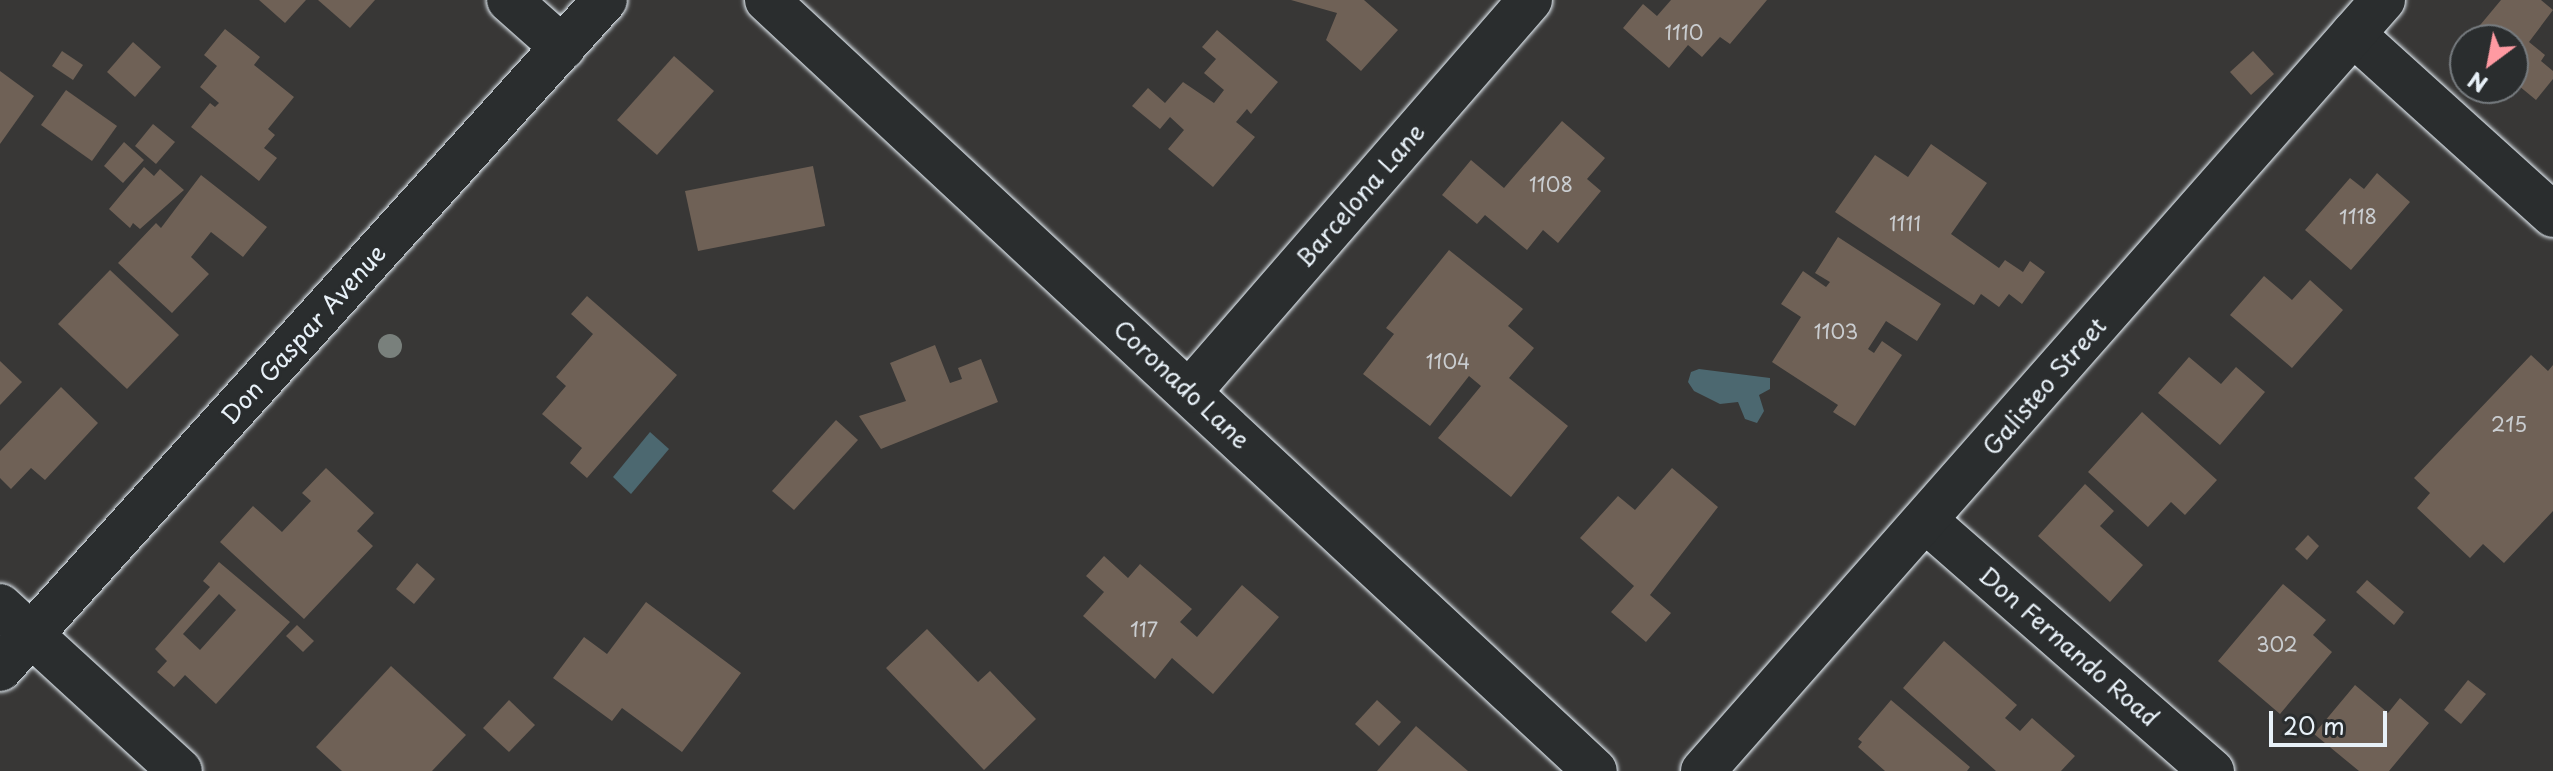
<!DOCTYPE html>
<html>
<head>
<meta charset="utf-8">
<style>
  body { margin:0 }
  #map { position:relative; width:2553px; height:771px; overflow:hidden; background:#383736; font-family:"Playpen Sans",sans-serif }
  div>[style] { position:absolute }
  [style*='--x'] { left:calc(var(--x)*1px); top:calc(var(--y)*1px); width:calc(var(--w)*1px); rotate:calc(var(--a)*1deg) }
  .water>* { inset:0; background:#4c6870 }
  .building>* { inset:0; background:#6f6156 }
  .roads { filter:drop-shadow(0 0 2px #e8f1f8) drop-shadow(0 0 2px #e8f1f8) }
  .street>* { height:44px; margin:-22px; padding:0 22px; transform-origin:22px; border-radius:22px; background:#2a2d2e }
  .secondary>* { height:44px; margin:-22px; padding:0 22px; transform-origin:22px; border-radius:22px; background:#2a2d2e }
  .trees>* { width:24px; height:24px; margin:-12px; border-radius:50%; background:#79807c }
  span { translate:-50% -50%; white-space:nowrap; text-align:center; line-height:1.15; -webkit-text-stroke:6px #2a2d2e; paint-order:stroke }
  .number-label { font-size:20px; color:#cacdd0 }
  .number-label span { -webkit-text-stroke-width:0 }
  .street-label { font-size:24px; color:#e8f1f8 }
  .north { position:absolute; left:2449px; top:24px; width:80px; height:80px; box-sizing:border-box; background:#2a2d2e; border:2px solid #767b7f; border-radius:50%; rotate:212deg; font-size:22px; font-weight:700; line-height:32px; text-align:center; color:#e8f1f8 }
  .north::after { content:''; display:block; margin:auto; width:28px; height:36px; background:#ff9aa2; clip-path:polygon(50% 0,100% 100%,50% 72%,0 100%) }
  .scale { position:absolute; left:2269px; top:711px; width:118px; height:36px; box-sizing:border-box; border:4px solid #e8f1f8; border-top:0; padding-left:10px; font-size:24px; line-height:28px; white-space:nowrap; color:#e8f1f8; -webkit-text-stroke:6px #2a2d2e; paint-order:stroke }
</style>
</head>
<body>
<div id="map">
  <div class="water">
    <div style="clip-path:polygon(1699px 369px,1770px 378px,1770px 389px,1759px 395px,1764px 411px,1757px 423px,1745px 419px,1738px 402px,1720px 404px,1694px 391px,1688px 382px,1691px 372px)"></div>
    <div style="clip-path:polygon(650px 432px,669px 449px,631px 494px,613px 477px)"></div>
  </div>
  <div class="building">
    <div style="clip-path:polygon(259px 0,306px 0,285px 23px)"></div>
    <div style="clip-path:polygon(318px 0,375px 0,350px 28px)"></div>
    <div style="clip-path:polygon(1291px 0,1364px 0,1398px 30px,1361px 71px,1326px 40px,1337px 13px)"></div>
    <div style="clip-path:polygon(1671px 0,1767px 0,1730px 44px,1720px 37px,1702px 57px,1688px 45px,1669px 68px,1623px 28px,1643px 4px,1657px 16px)"></div>
    <div style="clip-path:polygon(2501px 0,2541px 0,2553px 10px,2529px 42px,2545px 55px,2541px 61px,2553px 71px,2553px 79px,2536px 100px,2513px 81px,2513px 40px,2471px 36px)"></div>
    <div style="clip-path:polygon(225px 29px,260px 57px,254px 65px,294px 97px,268px 129px,275px 135px,264px 148px,277px 158px,259px 181px,191px 127px,210px 103px,215px 107px,219px 103px,200px 87px,217px 66px,204px 55px)"></div>
    <div style="clip-path:polygon(1217px 30px,1278px 82px,1251px 114px,1247px 109px,1236px 122px,1255px 137px,1213px 187px,1168px 149px,1184px 130px,1170px 117px,1160px 129px,1132px 106px,1148px 88px,1165px 103px,1183px 82px,1214px 103px,1224px 90px,1204px 73px,1216px 59px,1202px 47px)"></div>
    <div style="clip-path:polygon(133px 42px,161px 67px,135px 97px,107px 72px)"></div>
    <div style="clip-path:polygon(62px 51px,83px 65px,73px 80px,52px 66px)"></div>
    <div style="clip-path:polygon(2253px 51px,2274px 74px,2251px 95px,2230px 72px)"></div>
    <div style="clip-path:polygon(674px 56px,714px 91px,657px 155px,617px 120px)"></div>
    <div style="clip-path:polygon(0 71px,34px 96px,0 144px)"></div>
    <div style="clip-path:polygon(66px 90px,117px 126px,92px 161px,41px 125px)"></div>
    <div style="clip-path:polygon(1562px 121px,1605px 158px,1587px 179px,1601px 191px,1558px 243px,1543px 230px,1527px 250px,1485px 215px,1477px 224px,1442px 195px,1471px 160px,1504px 188px)"></div>
    <div style="clip-path:polygon(153px 124px,175px 142px,156px 164px,135px 146px)"></div>
    <div style="clip-path:polygon(124px 142px,144px 160px,123px 183px,104px 166px)"></div>
    <div style="clip-path:polygon(1931px 144px,1987px 183px,1951px 234px,1999px 268px,2005px 260px,2023px 272px,2030px 261px,2045px 272px,2022px 304px,2009px 294px,1999px 307px,1981px 294px,1974px 305px,1835px 212px,1875px 155px,1908px 177px)"></div>
    <div style="clip-path:polygon(813px 166px,825px 226px,698px 251px,685px 191px)"></div>
    <div style="clip-path:polygon(144px 167px,154px 176px,160px 169px,184px 190px,140px 229px,133px 223px,130px 228px,109px 209px)"></div>
    <div style="clip-path:polygon(2377px 173px,2410px 202px,2351px 270px,2305px 230px,2350px 178px,2364px 189px)"></div>
    <div style="clip-path:polygon(201px 175px,267px 227px,243px 257px,211px 232px,191px 257px,209px 274px,172px 313px,118px 263px,156px 223px,161px 228px)"></div>
    <div style="clip-path:polygon(1838px 237px,1941px 304px,1917px 341px,1886px 321px,1868px 349px,1874px 353px,1882px 341px,1902px 355px,1855px 426px,1833px 412px,1838px 405px,1772px 362px,1801px 317px,1781px 304px,1803px 271px,1826px 287px,1830px 282px,1815px 273px)"></div>
    <div style="clip-path:polygon(1449px 250px,1523px 309px,1508px 326px,1534px 348px,1509px 378px,1568px 426px,1511px 497px,1438px 438px,1481px 386px,1469px 376px,1430px 426px,1363px 374px,1394px 334px,1386px 328px)"></div>
    <div style="clip-path:polygon(110px 270px,179px 335px,127px 389px,58px 324px)"></div>
    <div style="clip-path:polygon(2264px 276px,2292px 300px,2310px 280px,2343px 310px,2292px 368px,2230px 315px)"></div>
    <div style="clip-path:polygon(587px 296px,677px 375px,587px 478px,570px 463px,582px 448px,542px 414px,566px 386px,556px 377px,593px 334px,571px 314px)"></div>
    <div style="clip-path:polygon(935px 345px,950px 383px,962px 379px,958px 368px,981px 359px,998px 402px,881px 449px,859px 416px,906px 401px,890px 363px)"></div>
    <div style="clip-path:polygon(2531px 355px,2548px 371px,2553px 365px,2553px 511px,2504px 563px,2483px 544px,2470px 558px,2417px 508px,2430px 493px,2414px 478px)"></div>
    <div style="clip-path:polygon(2189px 357px,2221px 384px,2236px 367px,2265px 392px,2220px 445px,2158px 393px)"></div>
    <div style="clip-path:polygon(0 361px,22px 382px,0 405px)"></div>
    <div style="clip-path:polygon(61px 387px,98px 423px,45px 480px,31px 468px,11px 489px,0 478px,0 451px)"></div>
    <div style="clip-path:polygon(2142px 412px,2217px 480px,2185px 515px,2171px 502px,2148px 527px,2088px 472px)"></div>
    <div style="clip-path:polygon(836px 420px,858px 440px,794px 510px,772px 491px)"></div>
    <div style="clip-path:polygon(326px 468px,374px 513px,357px 531px,373px 546px,304px 619px,220px 542px,253px 506px,282px 532px,311px 501px,302px 493px)"></div>
    <div style="clip-path:polygon(1672px 468px,1718px 507px,1650px 595px,1671px 613px,1646px 642px,1611px 612px,1634px 586px,1580px 538px,1618px 496px,1635px 510px)"></div>
    <div style="clip-path:polygon(2085px 484px,2114px 511px,2100px 526px,2143px 565px,2110px 602px,2038px 536px)"></div>
    <div style="clip-path:polygon(2308px 535px,2319px 546px,2307px 560px,2295px 549px)"></div>
    <div style="clip-path:polygon(1104px 556px,1128px 578px,1140px 564px,1192px 609px,1180px 622px,1197px 637px,1242px 585px,1279px 617px,1213px 694px,1172px 658px,1155px 679px,1083px 616px,1104px 592px,1086px 576px)"></div>
    <div style="clip-path:polygon(evenodd,219px 562px,290px 622px,216px 704px,185px 675px,174px 687px,157px 672px,167px 661px,155px 649px,210px 587px,203px 581px,219px 562px,219px 594px,236px 610px,200px 650px,183px 634px,219px 594px)"></div>
    <div style="clip-path:polygon(417px 563px,435px 579px,414px 604px,396px 589px)"></div>
    <div style="clip-path:polygon(2367px 580px,2404px 612px,2394px 625px,2356px 592px)"></div>
    <div style="clip-path:polygon(2283px 584px,2326px 620px,2313px 635px,2332px 652px,2280px 714px,2218px 661px)"></div>
    <div style="clip-path:polygon(646px 602px,741px 673px,682px 752px,622px 708px,612px 721px,553px 678px,584px 637px,607px 654px)"></div>
    <div style="clip-path:polygon(297px 625px,314px 641px,303px 652px,286px 636px)"></div>
    <div style="clip-path:polygon(927px 629px,978px 682px,990px 671px,1036px 719px,984px 770px,886px 668px)"></div>
    <div style="clip-path:polygon(1944px 641px,2017px 705px,2005px 718px,2020px 731px,2032px 718px,2075px 756px,2061px 771px,1996px 771px,1903px 688px)"></div>
    <div style="clip-path:polygon(391px 666px,466px 735px,432px 771px,342px 771px,316px 747px)"></div>
    <div style="clip-path:polygon(2468px 680px,2486px 694px,2461px 724px,2444px 710px)"></div>
    <div style="clip-path:polygon(2355px 685px,2388px 713px,2400px 698px,2429px 723px,2389px 771px,2359px 771px,2314px 734px)"></div>
    <div style="clip-path:polygon(509px 700px,535px 725px,509px 752px,483px 728px)"></div>
    <div style="clip-path:polygon(1377px 700px,1401px 722px,1379px 746px,1355px 724px)"></div>
    <div style="clip-path:polygon(1891px 700px,1970px 767px,1967px 771px,1885px 771px,1858px 747px,1862px 742px,1858px 739px)"></div>
    <div style="clip-path:polygon(1416px 726px,1468px 771px,1377px 771px)"></div>
  </div>
  <div class="roads">
    <div class="street">
      <div style="--x:509;--y:0;--w:72;--a:41.6"></div>
      <div style="--x:767;--y:0;--w:1131;--a:42.96"></div>
      <div style="--x:2353;--y:34;--w:270;--a:42.1"></div>
      <div style="--x:1190;--y:391;--w:518;--a:-48.99"></div>
      <div style="--x:1926;--y:521;--w:380;--a:41.2"></div>
      <div style="--x:0;--y:606;--w:244;--a:42.5"></div>
    </div>
    <div class="secondary">
      <div style="--x:0;--y:669;--w:902;--a:-47.88"></div>
      <div style="--x:1703;--y:771;--w:1028;--a:-48.59"></div>
    </div>
  </div>
  <div class="trees">
    <div style="left:390px;top:346px"></div>
  </div>
  <div class="number-label">
    <span style="left:1684px;top:32px">1110</span>
    <span style="left:1551px;top:184px">1108</span>
    <span style="left:2358px;top:216px">1118</span>
    <span style="left:1905px;top:223px">1111</span>
    <span style="left:1836px;top:331px">1103</span>
    <span style="left:1448px;top:361px">1104</span>
    <span style="left:2509px;top:424px">215</span>
    <span style="left:1144px;top:629px">117</span>
    <span style="left:2277px;top:644px">302</span>
  </div>
  <div class="street-label">
    <span style="left:1360px;top:195px;rotate:-49deg">Barcelona Lane</span>
    <span style="left:303px;top:334px;rotate:-48deg">Don Gaspar Avenue</span>
    <span style="left:1182px;top:384px;rotate:43deg">Coronado Lane</span>
    <span style="left:2044px;top:386px;rotate:-49deg">Galisteo Street</span>
    <span style="left:2069px;top:646px;rotate:41deg">Don Fernando Road</span>
  </div>
  <div class="north">N</div>
  <div class="scale">20 m</div>
</div>
</body>
</html>
